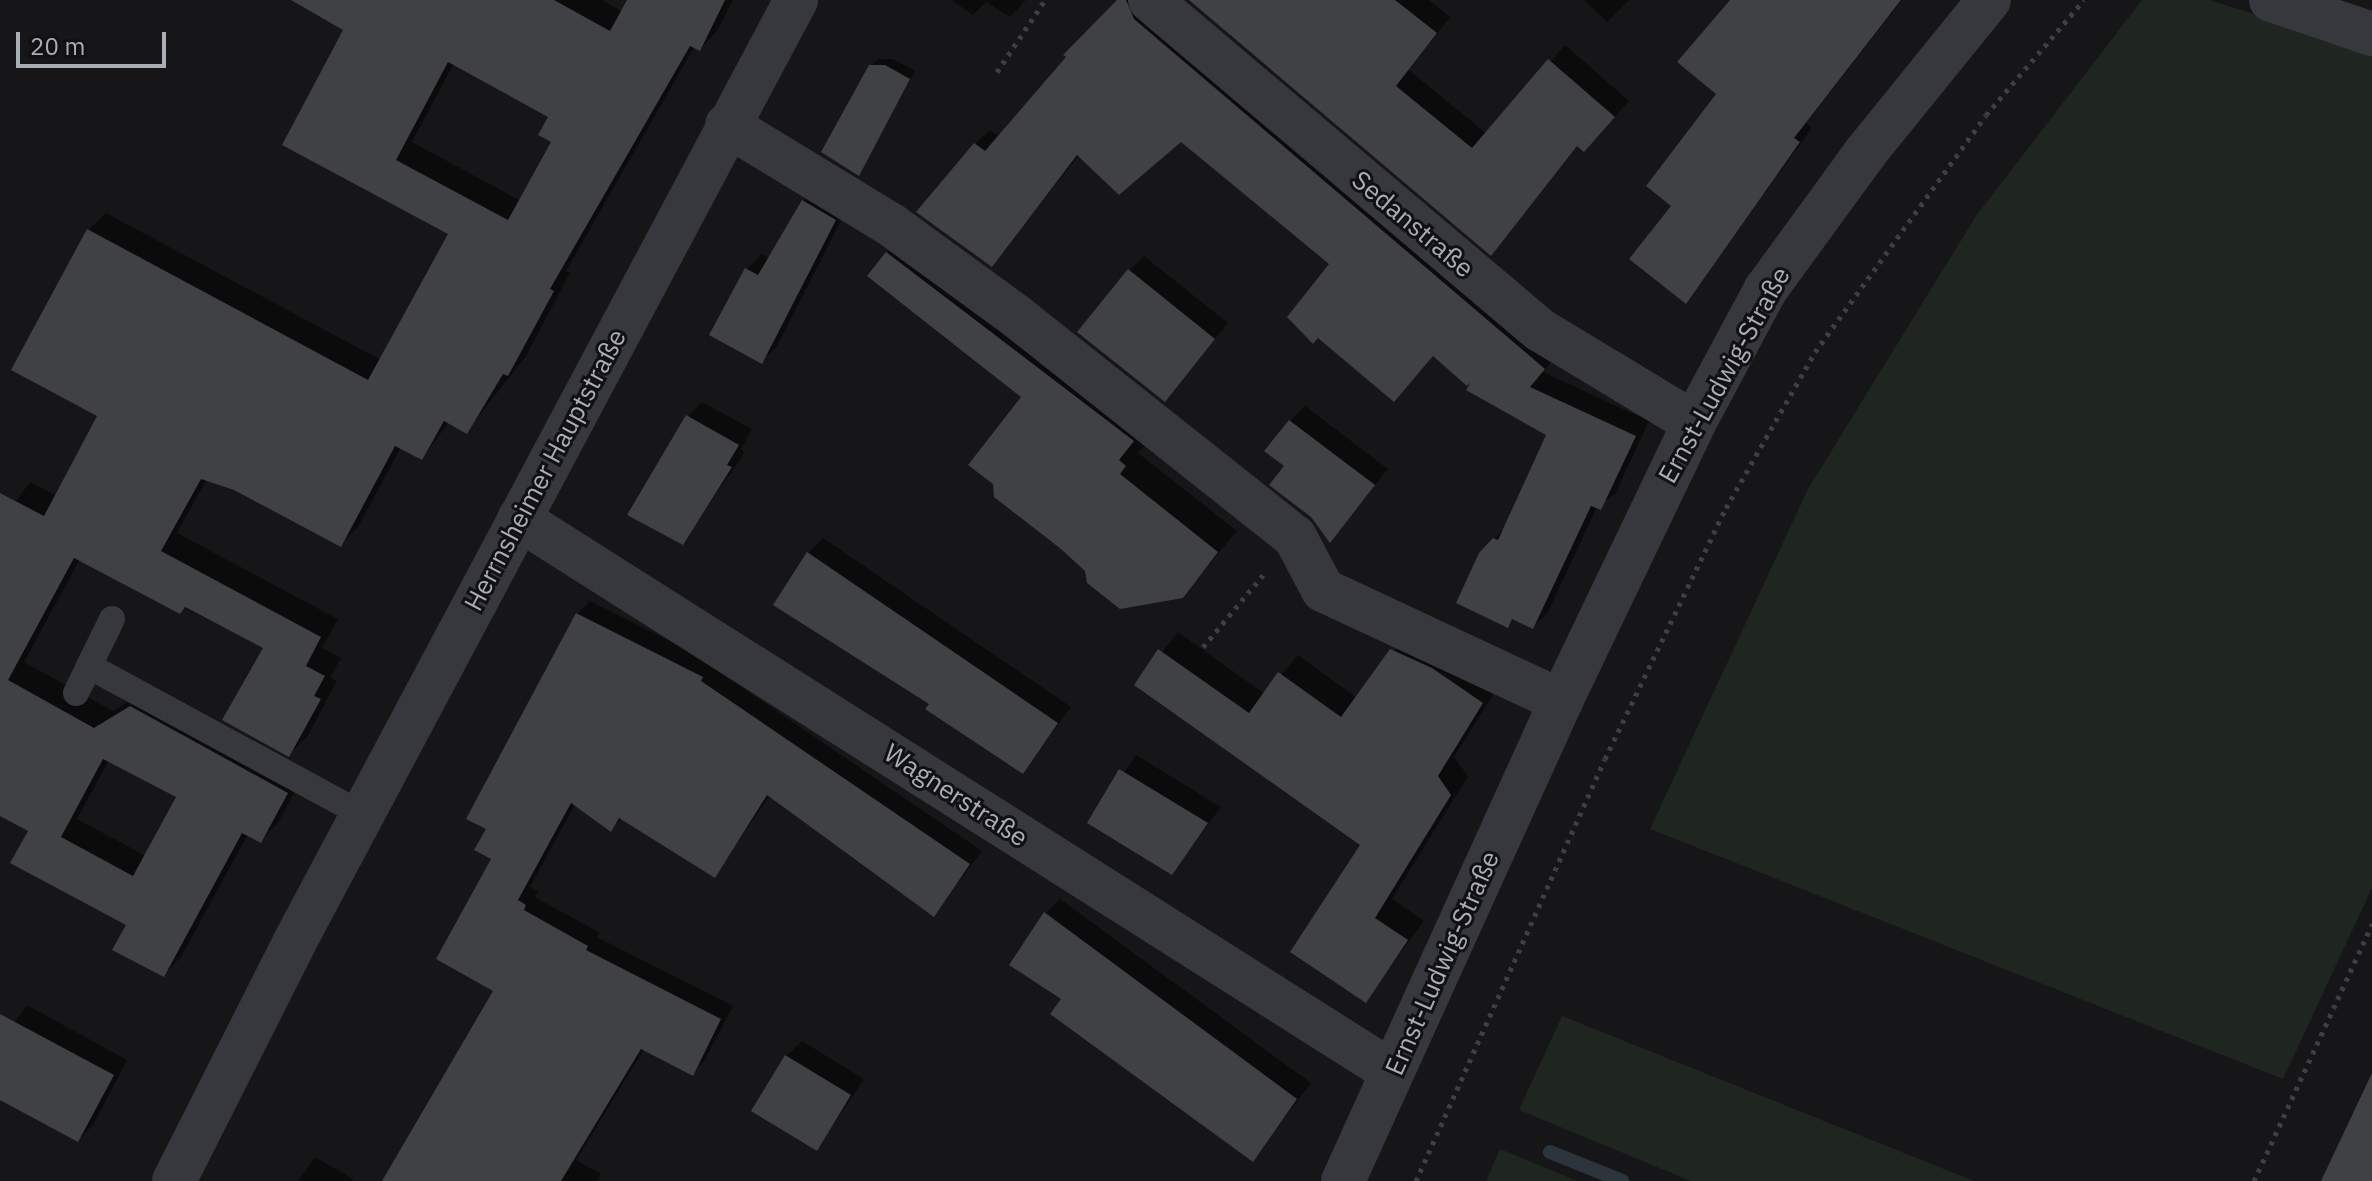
<!DOCTYPE html>
<html>
<head>
<meta charset="utf-8">
<style>
  body { margin:0 }
  #map { position:relative; width:2372px; height:1181px; overflow:hidden; background:#161618; font-family:"IBM Plex Sans",sans-serif }
  div>[style] { position:absolute }
  [style*='--x'] { left:calc(var(--x)*1px); top:calc(var(--y)*1px); width:calc(var(--w)*1px); rotate:calc(var(--a)*1deg) }
  .green>* { inset:0; background:#1e261f }
  .shadow>* { inset:0; background:#0007 }
  .stream>* { height:14px; margin:-7px; padding:0 7px; transform-origin:7px; border-radius:7px; background:#2c353c }
  .building>* { inset:0; background:#404145 }
  .path>* { height:5px; margin-top:-2.5px; transform-origin:0; background:repeating-linear-gradient(90deg,#3d3f44 0 4px,transparent 0 10px) }
  .service>* { height:26px; margin:-13px; padding:0 13px; transform-origin:13px; border-radius:13px; background:#37383d }
  .minor>* { height:44px; margin:-22px; padding:0 22px; transform-origin:22px; border-radius:22px; background:#37383d }
  .tertiary>* { height:44px; margin:-22px; padding:0 22px; transform-origin:22px; border-radius:22px; background:#37383d }
  span { translate:-50% -50%; white-space:nowrap; text-align:center; line-height:1.15; -webkit-text-stroke:6px #111113; paint-order:stroke }
  .street-label { font-size:26px; color:#a8adb8 }
  .scale { position:absolute; left:16px; top:32px; width:150px; height:36px; box-sizing:border-box; border:4px solid #a8adb8; border-top:0; padding-left:10px; font-size:24px; line-height:28px; white-space:nowrap; color:#a8adb8; -webkit-text-stroke:6px #111113; paint-order:stroke }
</style>
</head>
<body>
<div id="map">
  <div class="green">
    <div style="clip-path:polygon(2142px 0,2209px 0,2372px 50px,2372px 888px,2283px 1079px,1650px 829px,1808px 489px,1976px 216px)"></div>
    <div style="clip-path:polygon(1562px 1016px,1974px 1181px,1691px 1181px,1519px 1110px)"></div>
    <div style="clip-path:polygon(1500px 1149px,1577px 1181px,1486px 1181px)"></div>
  </div>
  <div class="shadow">
    <div style="clip-path:polygon(evenodd,351px 0,602px 0,623px 12px,629px 0,733px 0,717px 31px,700px 49px,695px 46px,566px 271px,570px 273px,526px 356px,467px 431px,449px 422px,422px 458px,401px 447px,358px 527px,341px 544px,234px 488px,207px 479px,177px 533px,338px 619px,322px 648px,341px 658px,330px 678px,337px 681px,307px 737px,289px 754px,266px 647px,80px 559px,24px 662px,113px 711px,148px 690px,304px 774px,278px 823px,260px 841px,248px 834px,181px 957px,163px 975px,128px 924px,31px 830px,0 814px,0 523px,30px 482px,57px 496px,100px 416px,88px 230px,106px 213px,381px 360px,450px 233px,284px 144px,346px 29px,351px 0,454px 63px,551px 116px,554px 142px,521px 201px,412px 142px,454px 63px,351px 0,109px 760px,178px 796px,146px 856px,77px 819px,109px 760px)"></div>
    <div style="clip-path:polygon(951px 0,1026px 0,1010px 17px,986px 2px,973px 15px)"></div>
    <div style="clip-path:polygon(1120px 0,1145px 0,1558px 354px,1543px 372px,1649px 421px,1615px 494px,1597px 507px,1548px 612px,1533px 627px,1515px 618px,1507px 625px,1494px 539px,1506px 527px,1549px 434px,1476px 375px,1434px 355px,1394px 400px,1332px 264px,1181px 139px,1079px 155px,992px 265px,975px 144px,990px 130px,1000px 137px)"></div>
    <div style="clip-path:polygon(1191px 0,1429px 0,1450px 17px,1409px 70px,1487px 134px,1565px 45px,1629px 101px,1599px 135px,1578px 145px,1491px 253px)"></div>
    <div style="clip-path:polygon(1584px 0,1629px 0,1607px 22px)"></div>
    <div style="clip-path:polygon(1732px 0,1902px 0,1806px 123px,1812px 128px,1686px 301px,1674px 206px,1719px 93px)"></div>
    <div style="clip-path:polygon(878px 59px,893px 59px,915px 71px,858px 173px,871px 66px)"></div>
    <div style="clip-path:polygon(818px 186px,849px 205px,777px 346px,761px 362px,747px 269px,762px 254px,770px 258px,803px 201px)"></div>
    <div style="clip-path:polygon(907px 233px,1145px 445px,1138px 453px,1237px 531px,1182px 596px,1086px 570px,1024px 396px,887px 253px)"></div>
    <div style="clip-path:polygon(1144px 256px,1228px 323px,1165px 399px,1129px 271px)"></div>
    <div style="clip-path:polygon(702px 402px,752px 429px,741px 449px,745px 452px,683px 542px,687px 417px)"></div>
    <div style="clip-path:polygon(1305px 406px,1388px 469px,1331px 540px,1287px 466px,1290px 421px)"></div>
    <div style="clip-path:polygon(823px 538px,1071px 707px,1023px 772px,808px 553px)"></div>
    <div style="clip-path:polygon(590px 601px,715px 663px,712px 667px,982px 851px,934px 914px,770px 795px,715px 876px,622px 818px,611px 829px,575px 804px,530px 887px,538px 892px,535px 897px,600px 933px,597px 937px,733px 1006px,705px 1060px,692px 1073px,644px 1049px,576px 1160px,601px 1174px,597px 1181px,393px 1181px,496px 991px,489px 828px,577px 614px)"></div>
    <div style="clip-path:polygon(1178px 632px,1265px 694px,1298px 655px,1357px 698px,1410px 632px,1499px 685px,1454px 757px,1468px 776px,1392px 899px,1424px 921px,1366px 1000px,1362px 845px,1137px 684px)"></div>
    <div style="clip-path:polygon(1136px 755px,1221px 807px,1172px 872px,1089px 822px)"></div>
    <div style="clip-path:polygon(1060px 899px,1311px 1083px,1253px 1159px,1064px 998px,1045px 914px)"></div>
    <div style="clip-path:polygon(27px 1005px,127px 1060px,93px 1125px,78px 1140px,0 1098px,0 1042px)"></div>
    <div style="clip-path:polygon(802px 1041px,864px 1079px,817px 1149px,786px 1056px)"></div>
    <div style="clip-path:polygon(315px 1157px,353px 1179px,352px 1181px,298px 1181px)"></div>
  </div>
  <div class="stream">
    <div style="--x:1550;--y:1152;--w:78;--a:21.9"></div>
  </div>
  <div class="building">
    <div style="clip-path:polygon(evenodd,291px 0,554px 0,610px 31px,627px 0,725px 0,700px 51px,690px 46px,550px 289px,554px 291px,508px 376px,503px 374px,467px 434px,444px 421px,422px 460px,395px 446px,341px 547px,234px 490px,201px 479px,161px 551px,321px 637px,306px 666px,325px 676px,314px 696px,321px 699px,289px 757px,222px 720px,263px 648px,185px 607px,180px 614px,74px 558px,8px 680px,94px 728px,130px 706px,288px 793px,261px 843px,242px 833px,164px 977px,112px 950px,126px 925px,10px 863px,28px 831px,0 816px,0 493px,44px 516px,97px 416px,11px 370px,87px 229px,368px 380px,448px 234px,282px 145px,343px 30px,291px 0,448px 62px,548px 117px,538px 135px,551px 142px,508px 220px,396px 160px,448px 62px,291px 0,103px 759px,176px 797px,133px 876px,61px 837px,103px 759px)"></div>
    <div style="clip-path:polygon(1117px 0,1126px 0,1134px 19px,1545px 369px,1530px 387px,1636px 436px,1601px 510px,1591px 506px,1533px 629px,1512px 619px,1508px 628px,1456px 603px,1479px 553px,1493px 538px,1498px 540px,1546px 435px,1466px 390px,1471px 382px,1467px 386px,1433px 356px,1394px 402px,1318px 338px,1313px 344px,1287px 317px,1329px 264px,1181px 142px,1119px 195px,1077px 155px,992px 267px,916px 212px,974px 143px,985px 151px,1066px 57px,1063px 55px)"></div>
    <div style="clip-path:polygon(1189px 0,1395px 0,1437px 33px,1396px 86px,1472px 148px,1548px 59px,1615px 117px,1584px 152px,1577px 146px,1491px 256px)"></div>
    <div style="clip-path:polygon(1730px 0,1901px 0,1794px 138px,1800px 142px,1686px 304px,1629px 259px,1671px 206px,1646px 186px,1716px 94px,1677px 62px)"></div>
    <div style="clip-path:polygon(869px 65px,885px 65px,910px 79px,859px 176px,821px 152px)"></div>
    <div style="clip-path:polygon(802px 200px,836px 220px,762px 364px,709px 335px,745px 268px,758px 275px)"></div>
    <div style="clip-path:polygon(886px 252px,1134px 441px,1119px 460px,1126px 466px,1120px 474px,1218px 552px,1183px 598px,1120px 609px,1087px 583px,1085px 571px,1061px 549px,994px 497px,993px 484px,968px 465px,1021px 397px,867px 276px)"></div>
    <div style="clip-path:polygon(1128px 269px,1215px 339px,1165px 402px,1077px 332px)"></div>
    <div style="clip-path:polygon(686px 415px,739px 445px,727px 465px,732px 467px,683px 545px,627px 515px)"></div>
    <div style="clip-path:polygon(1289px 420px,1375px 485px,1330px 543px,1311px 517px,1269px 485px,1284px 466px,1264px 451px)"></div>
    <div style="clip-path:polygon(807px 552px,1058px 723px,1023px 774px,925px 709px,929px 704px,773px 605px)"></div>
    <div style="clip-path:polygon(576px 613px,703px 677px,701px 681px,970px 864px,934px 917px,767px 795px,715px 878px,619px 818px,611px 832px,571px 803px,518px 900px,526px 905px,524px 910px,588px 946px,586px 950px,721px 1019px,693px 1076px,641px 1049px,561px 1181px,382px 1181px,493px 991px,436px 959px,491px 859px,474px 850px,486px 829px,466px 819px)"></div>
    <div style="clip-path:polygon(1158px 649px,1249px 713px,1278px 672px,1341px 717px,1390px 649px,1432px 668px,1483px 703px,1438px 776px,1451px 795px,1375px 918px,1408px 940px,1366px 1003px,1290px 952px,1360px 845px,1134px 685px)"></div>
    <div style="clip-path:polygon(1119px 769px,1208px 823px,1172px 875px,1087px 823px)"></div>
    <div style="clip-path:polygon(1044px 912px,1297px 1099px,1253px 1162px,1050px 1014px,1061px 999px,1009px 965px)"></div>
    <div style="clip-path:polygon(0 1014px,114px 1075px,78px 1142px,0 1100px)"></div>
    <div style="clip-path:polygon(785px 1055px,851px 1095px,817px 1151px,751px 1111px)"></div>
    <div style="clip-path:polygon(2372px 1073px,2372px 1181px,2321px 1181px)"></div>
  </div>
  <div class="path">
    <div style="--x:997;--y:72;--w:87;--a:-56.3"></div>
    <div style="--x:1203;--y:647;--w:94;--a:-50.2"></div>
    <div style="--x:1416;--y:1181;--w:462;--a:-65.9"></div>
    <div style="--x:1605;--y:759;--w:279;--a:-64.3"></div>
    <div style="--x:1726;--y:508;--w:180;--a:-60.3"></div>
    <div style="--x:1815;--y:352;--w:292;--a:-54.2"></div>
    <div style="--x:1986;--y:115;--w:151;--a:-49.6"></div>
    <div style="--x:2254;--y:1181;--w:283;--a:-65.3"></div>
  </div>
  <div class="service">
    <div style="--x:112;--y:619;--w:52;--a:116.1"></div>
    <div style="--x:89;--y:666;--w:312;--a:28.5"></div>
    <div style="--x:76;--y:693;--w:30;--a:-64"></div>
  </div>
  <div class="minor">
    <div style="--x:1150;--y:0;--w:511;--a:40.24"></div>
    <div style="--x:1540;--y:330;--w:180;--a:31.1"></div>
    <div style="--x:2271;--y:0;--w:107;--a:18.6"></div>
    <div style="--x:727;--y:125;--w:191;--a:31.3"></div>
    <div style="--x:890;--y:224;--w:156;--a:36.1"></div>
    <div style="--x:1016;--y:316;--w:356;--a:38.4"></div>
    <div style="--x:1295;--y:537;--w:60;--a:62.2"></div>
    <div style="--x:1323;--y:590;--w:263;--a:25"></div>
    <div style="--x:519;--y:519;--w:1033;--a:32.35"></div>
    <div style="--x:1343;--y:1181;--w:527;--a:-65.57"></div>
    <div style="--x:1561;--y:701;--w:308;--a:-64.4"></div>
    <div style="--x:1694;--y:423;--w:152;--a:-61.8"></div>
    <div style="--x:1766;--y:289;--w:168;--a:-53.9"></div>
    <div style="--x:1865;--y:153;--w:197;--a:-51"></div>
  </div>
  <div class="tertiary">
    <div style="--x:174;--y:1181;--w:264;--a:-63.2"></div>
    <div style="--x:293;--y:945;--w:1071;--a:-61.97"></div>
  </div>
  <div class="street-label">
    <span style="left:1413px;top:224px;rotate:40deg">Sedanstraße</span>
    <span style="left:1724px;top:375px;rotate:-61deg">Ernst-Ludwig-Straße</span>
    <span style="left:545px;top:470px;rotate:-62deg">Herrnsheimer Hauptstraße</span>
    <span style="left:956px;top:795px;rotate:33deg">Wagnerstraße</span>
    <span style="left:1442px;top:963px;rotate:-66deg">Ernst-Ludwig-Straße</span>
  </div>
  <div class="scale">20 m</div>
</div>
</body>
</html>
